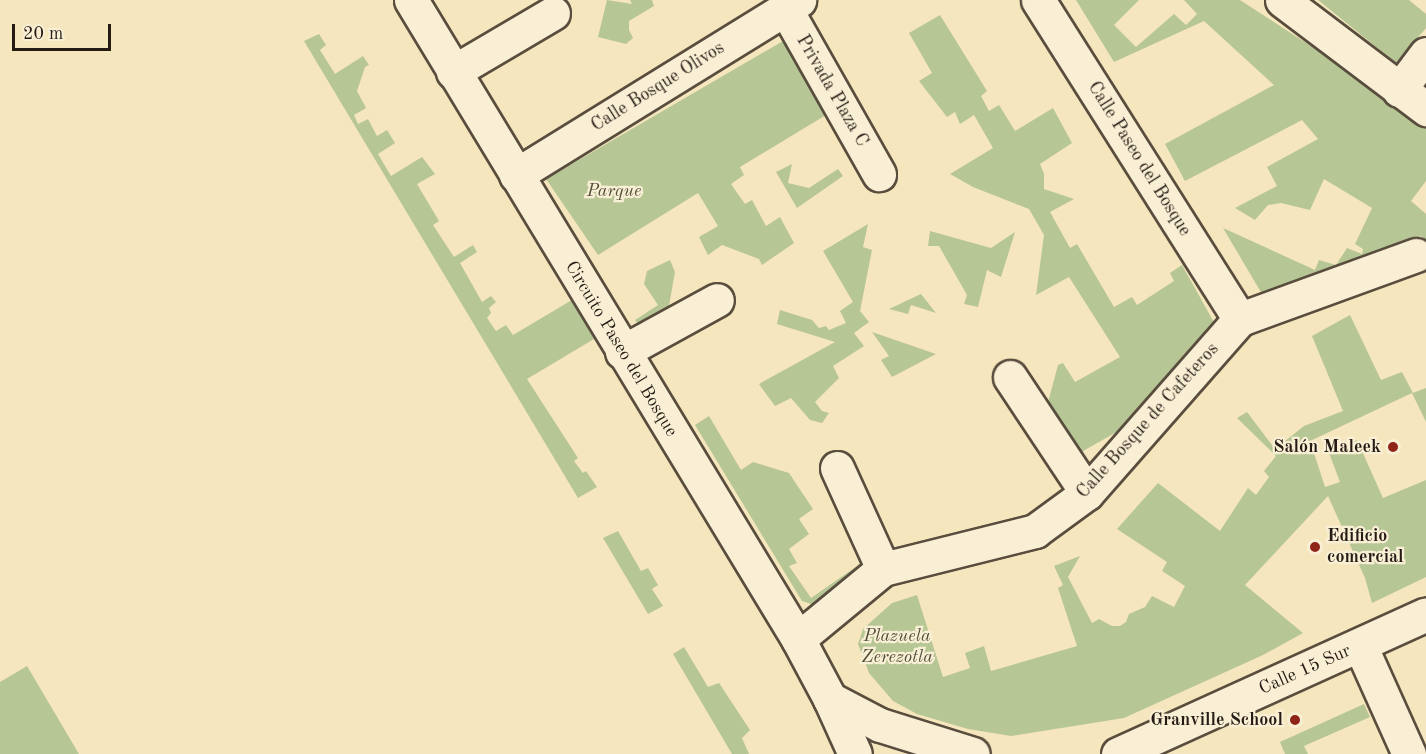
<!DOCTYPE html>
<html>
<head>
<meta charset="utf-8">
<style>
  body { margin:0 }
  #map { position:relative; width:1426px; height:754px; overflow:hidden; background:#f6e6bd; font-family:"Old Standard TT",serif }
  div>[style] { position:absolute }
  .green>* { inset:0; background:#b7c695 }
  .roads { filter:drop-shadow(2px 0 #594d3e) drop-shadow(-2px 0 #594d3e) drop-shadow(0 2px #594d3e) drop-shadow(0 -2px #594d3e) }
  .minor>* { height:33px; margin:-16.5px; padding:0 16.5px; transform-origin:16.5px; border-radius:16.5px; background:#f9efd4 }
  .dots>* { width:16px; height:16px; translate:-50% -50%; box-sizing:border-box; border:3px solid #f9efd4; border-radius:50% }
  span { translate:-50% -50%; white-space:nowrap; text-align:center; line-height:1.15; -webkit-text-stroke:4.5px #f9efd4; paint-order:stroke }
  .street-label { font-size:18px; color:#251a14 }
  .park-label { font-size:18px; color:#514e3b; font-style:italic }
  .poi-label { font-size:18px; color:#251a14; font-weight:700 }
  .right { translate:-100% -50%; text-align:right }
  .left { translate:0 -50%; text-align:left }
  .scale { position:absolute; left:12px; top:24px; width:99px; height:27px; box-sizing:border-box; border:3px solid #251a14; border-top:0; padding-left:8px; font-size:18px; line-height:21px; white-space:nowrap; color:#251a14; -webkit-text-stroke:4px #f9efd4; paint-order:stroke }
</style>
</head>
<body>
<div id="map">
  <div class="green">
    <i style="clip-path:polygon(607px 0,632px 4px,630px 0,652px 0,654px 6px,629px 21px,629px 30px,633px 38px,626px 44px,598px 37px)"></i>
    <i style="clip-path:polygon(1076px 0,1139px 0,1114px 25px,1136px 47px,1174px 14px,1186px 25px,1197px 14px,1184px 0,1240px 0,1426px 121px,1426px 181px,1411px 201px,1426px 214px,1426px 240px,1421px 236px,1265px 299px,1223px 228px,1315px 270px,1319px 260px,1336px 265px,1347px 248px,1362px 254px,1363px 249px,1355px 244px,1372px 208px,1324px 179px,1310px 210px,1281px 203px,1268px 205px,1255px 220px,1235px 208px,1277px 186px,1267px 167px,1318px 139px,1302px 120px,1185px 181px,1165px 144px,1274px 85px,1204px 21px,1114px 62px)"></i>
    <i style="clip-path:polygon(1318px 0,1409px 0,1426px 14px,1426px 28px,1396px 63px)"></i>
    <i style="clip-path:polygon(940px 15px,987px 91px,981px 96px,989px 111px,999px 105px,1015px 131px,1053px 108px,1072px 143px,1040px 164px,1044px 174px,1044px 189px,1074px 199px,1050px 212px,1070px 248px,1077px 244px,1114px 307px,1132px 297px,1137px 305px,1174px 281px,1170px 273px,1182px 265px,1220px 333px,1152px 412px,1076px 455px,1047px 406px,1058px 365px,1063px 363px,1075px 382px,1120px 357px,1069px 277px,1036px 295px,1044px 235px,1029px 209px,973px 187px,950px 174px,993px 148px,974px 115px,960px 124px,955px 112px,947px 117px,919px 81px,932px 73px,909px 33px)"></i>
    <i style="clip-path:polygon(319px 34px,326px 45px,320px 50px,335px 74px,363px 56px,369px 65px,365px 67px,357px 91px,366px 108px,354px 115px,358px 124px,368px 119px,377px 136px,387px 130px,395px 143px,378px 154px,391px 176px,422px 157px,435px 174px,417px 184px,439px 221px,433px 225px,454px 257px,473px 245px,477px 252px,460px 263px,482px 302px,491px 296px,496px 302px,489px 308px,491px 313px,487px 318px,496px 331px,506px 325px,513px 335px,572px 300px,594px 339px,527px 379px,578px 458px,574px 461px,583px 473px,586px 471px,597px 487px,578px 498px,304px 41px)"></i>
    <i style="clip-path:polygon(783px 41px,826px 115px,740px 167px,744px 175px,731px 184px,745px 204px,752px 200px,766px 226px,780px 217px,794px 243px,762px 265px,759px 259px,722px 245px,708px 255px,699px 237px,718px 226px,698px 193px,598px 255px,546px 179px)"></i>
    <i style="clip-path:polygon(792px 164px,788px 183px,809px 188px,838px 169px,843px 176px,797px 208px,776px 172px)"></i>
    <i style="clip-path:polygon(868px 224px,863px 247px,872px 250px,860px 311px,869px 322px,854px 333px,864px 346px,833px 366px,839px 378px,815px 402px,822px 411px,829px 413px,822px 423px,810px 420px,791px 398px,775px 406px,759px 384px,835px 342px,777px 324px,780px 310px,812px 320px,819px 328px,826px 326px,829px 330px,846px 323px,840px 311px,853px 302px,823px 251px)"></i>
    <i style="clip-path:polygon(930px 231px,991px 248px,1015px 232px,1001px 277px,987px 270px,978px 307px,964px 304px,967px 295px,939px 246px,928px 246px)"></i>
    <i style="clip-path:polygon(670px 260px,675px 272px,669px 306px,639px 325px,635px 320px,658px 305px,644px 284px,647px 271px)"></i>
    <i style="clip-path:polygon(921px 294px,936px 313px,911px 305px,908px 314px,889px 309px)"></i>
    <i style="clip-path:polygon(1350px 315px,1381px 380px,1402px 372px,1413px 393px,1426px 388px,1426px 422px,1412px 393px,1310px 441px,1325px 487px,1340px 482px,1329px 453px,1357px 440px,1383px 498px,1426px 480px,1426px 577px,1372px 603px,1365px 578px,1328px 496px,1245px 585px,1303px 633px,1263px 655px,1124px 718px,1011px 736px,968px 729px,917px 714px,893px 701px,869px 673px,858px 644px,863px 629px,892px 603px,917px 595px,943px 677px,970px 668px,965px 653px,984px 646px,991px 671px,1077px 646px,1058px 588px,1063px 585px,1054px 566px,1080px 556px,1068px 577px,1092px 623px,1099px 619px,1112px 626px,1120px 626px,1126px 622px,1129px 614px,1145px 607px,1152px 596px,1174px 607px,1185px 586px,1162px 571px,1167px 562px,1117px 529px,1158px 483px,1220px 531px,1248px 488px,1256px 495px,1269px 477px,1264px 471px,1276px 456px,1237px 418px,1247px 412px,1275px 449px,1304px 426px,1343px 411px,1312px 336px)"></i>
    <i style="clip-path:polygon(872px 332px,936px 354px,892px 377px,881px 360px,889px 356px)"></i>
    <i style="clip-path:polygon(709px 416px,741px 470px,753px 462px,789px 473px,813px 509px,799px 519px,809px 534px,789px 549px,797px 563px,789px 566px,811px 598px,870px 557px,867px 569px,843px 580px,823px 608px,802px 601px,695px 425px)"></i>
    <i style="clip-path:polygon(618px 531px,641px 571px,648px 568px,658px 585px,652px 589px,663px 606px,648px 614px,603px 538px)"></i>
    <i style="clip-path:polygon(684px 647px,708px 687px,719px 683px,750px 730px,742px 738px,749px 754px,732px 754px,673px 654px)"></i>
    <i style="clip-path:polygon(27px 666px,79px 754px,0 754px,0 682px)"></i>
    <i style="clip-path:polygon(1364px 704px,1370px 717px,1304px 746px,1308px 754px,1285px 754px,1280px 742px)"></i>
  </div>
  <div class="roads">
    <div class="minor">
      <i style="left:411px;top:0;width:747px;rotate:58.8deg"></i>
      <i style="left:798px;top:639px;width:68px;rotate:61.9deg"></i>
      <i style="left:830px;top:699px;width:60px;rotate:65.6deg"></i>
      <i style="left:1038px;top:0;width:378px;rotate:57.7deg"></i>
      <i style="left:1282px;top:0;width:181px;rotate:37.1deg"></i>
      <i style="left:785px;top:8px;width:191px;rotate:60.5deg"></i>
      <i style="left:453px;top:72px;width:116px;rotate:-30.5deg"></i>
      <i style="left:1399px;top:90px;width:45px;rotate:-53.1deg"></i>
      <i style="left:516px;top:175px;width:333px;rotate:-31.7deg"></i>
      <i style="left:622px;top:352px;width:108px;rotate:-28.7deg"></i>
      <i style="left:1010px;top:377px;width:139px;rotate:56.4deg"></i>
      <i style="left:837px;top:468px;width:111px;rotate:65.5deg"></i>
      <i style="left:798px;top:639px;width:110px;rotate:-39.5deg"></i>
      <i style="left:883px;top:569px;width:157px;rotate:-14deg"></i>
      <i style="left:1035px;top:531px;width:64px;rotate:-36.2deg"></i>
      <i style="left:1087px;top:493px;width:232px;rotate:-48.7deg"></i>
      <i style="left:1240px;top:319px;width:187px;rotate:-20deg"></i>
      <i style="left:1360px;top:645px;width:120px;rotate:65.8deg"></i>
      <i style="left:830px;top:699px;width:56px;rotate:27.5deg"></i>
      <i style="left:880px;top:725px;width:97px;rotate:17.3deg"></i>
      <i style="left:1118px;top:754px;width:338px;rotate:-24.4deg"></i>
    </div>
  </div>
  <div class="dots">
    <i style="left:1393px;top:447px;background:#8f2418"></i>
    <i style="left:1315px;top:547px;background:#8f2418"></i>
    <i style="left:1295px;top:720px;background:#8f2418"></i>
  </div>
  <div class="street-label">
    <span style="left:658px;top:87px;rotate:-32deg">Calle Bosque Olivos</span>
    <span style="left:832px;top:91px;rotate:60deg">Privada Plaza C</span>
    <span style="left:1139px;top:159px;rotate:58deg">Calle Paseo del Bosque</span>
    <span style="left:621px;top:349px;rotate:59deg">Circuito Paseo del Bosque</span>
    <span style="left:1148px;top:421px;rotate:-48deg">Calle Bosque de Cafeteros</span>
    <span style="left:1305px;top:670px;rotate:-24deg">Calle 15 Sur</span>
  </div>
  <div class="park-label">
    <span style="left:614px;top:191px">Parque</span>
    <span style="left:897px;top:647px">Plazuela<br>Zerezotla</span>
  </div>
  <div class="poi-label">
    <span class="right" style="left:1381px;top:447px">Salón Maleek</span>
    <span class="left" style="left:1327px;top:547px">Edificio<br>comercial</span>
    <span class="right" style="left:1283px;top:720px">Granville School</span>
  </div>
  <div class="scale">20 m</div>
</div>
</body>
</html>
